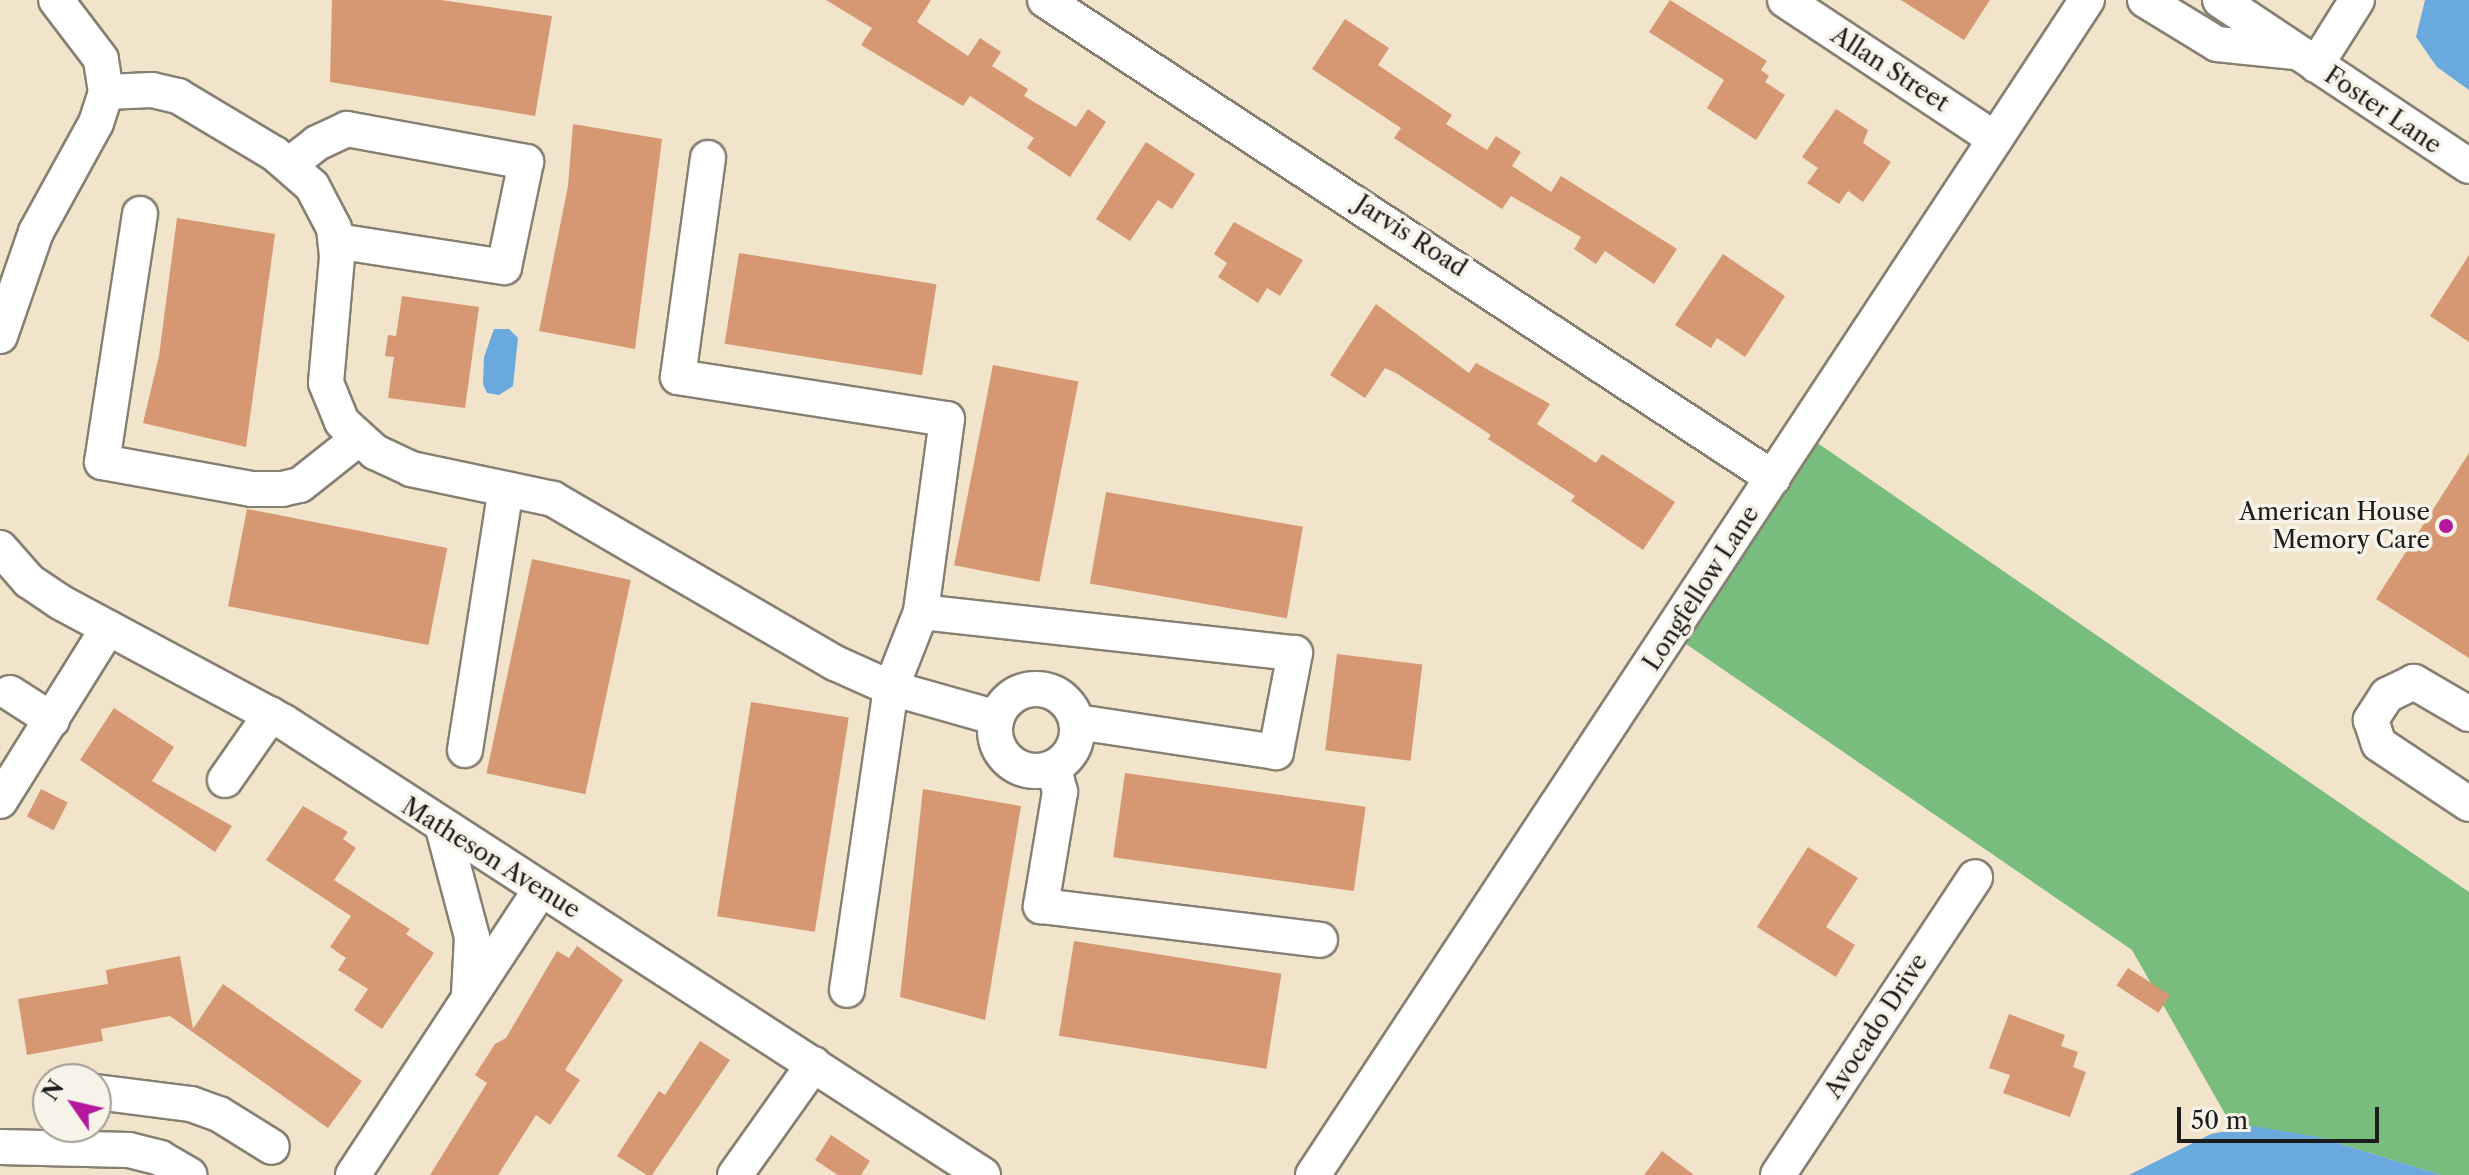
<!DOCTYPE html>
<html>
<head>
<meta charset="utf-8">
<style>
  body { margin:0 }
  #map { position:relative; width:2469px; height:1175px; overflow:hidden; background:#f1e4ca; font-family:"Libre Caslon Text",serif }
  div>[style] { position:absolute }
  .forest>* { inset:0; background:#78bc7e }
  .water>* { inset:0; background:#69a9dd }
  .building>* { inset:0; background:#d69873; transform-origin:0 0 }
  .roads { filter:drop-shadow(2px 0 #868073) drop-shadow(-2px 0 #868073) drop-shadow(0 2px #868073) drop-shadow(0 -2px #868073) }
  .minor>* { height:34px; margin:-17px; padding:0 17px; transform-origin:17px; border-radius:17px; background:#fff }
  .minor>.ring { margin:-17px; padding:0; box-sizing:content-box; background:none; border:34px solid #fff; border-radius:50% }
  .dots>* { width:22px; height:22px; translate:-50% -50%; box-sizing:border-box; border:4px solid #f7f3e8; border-radius:50% }
  span { translate:-50% -50%; white-space:nowrap; text-align:center; line-height:1.15; -webkit-text-stroke:7px #f7f3e8; paint-order:stroke }
  .street-label { font-size:24px; color:#1c1c1c }
  .poi-label { font-size:24px; color:#1c1c1c }
  .right { translate:-100% -50%; text-align:right }
  .north { position:absolute; left:32px; top:1063px; width:80px; height:80px; box-sizing:border-box; background:#f7f3e8; border:2px solid #9f9d96; border-radius:50%; rotate:304deg; font-size:22px; font-weight:700; line-height:32px; text-align:center; color:#1c1c1c }
  .north::after { content:''; display:block; margin:auto; width:28px; height:36px; background:#b5179e; clip-path:polygon(50% 0,100% 100%,50% 72%,0 100%) }
  .scale { position:absolute; left:2177px; top:1107px; width:202px; height:36px; box-sizing:border-box; border:4px solid #1c1c1c; border-top:0; padding-left:10px; font-size:24px; line-height:28px; white-space:nowrap; color:#1c1c1c; -webkit-text-stroke:6px #f7f3e8; paint-order:stroke }
</style>
</head>
<body>
<div id="map">
  <div class="forest">
    <i style="clip-path:polygon(1816px 442px,2469px 892px,2469px 1175px,2441px 1175px,2318px 1137px,2233px 1128px,2132px 950px,1686px 644px)"></i>
  </div>
  <div class="water">
    <i style="clip-path:polygon(2425px 0,2469px 0,2469px 90px,2437px 67px,2416px 37px)"></i>
    <i style="clip-path:polygon(494px 329px,509px 329px,518px 338px,513px 386px,499px 395px,487px 393px,483px 384px,484px 357px)"></i>
    <i style="clip-path:polygon(2253px 1126px,2318px 1137px,2441px 1175px,2129px 1175px,2211px 1134px)"></i>
  </div>
  <div class="building">
    <i style="clip-path:polygon(332px 0,441px 0,552px 16px,535px 116px,330px 82px)"></i>
    <i style="clip-path:polygon(826px 0,931px 0,917px 22px,968px 56px,980px 38px,1001px 52px,992px 66px,1028px 89px,1024px 96px,1076px 127px,1088px 109px,1106px 122px,1070px 177px,1027px 148px,1034px 138px,970px 96px,963px 106px,861px 45px,872px 28px)"></i>
    <i style="clip-path:polygon(1670px 0,1767px 61px,1761px 70px,1769px 76px,1765px 82px,1785px 95px,1756px 140px,1707px 108px,1724px 80px,1649px 32px)"></i>
    <i style="clip-path:polygon(1901px 0,1990px 0,1964px 40px)"></i>
    <i style="clip-path:polygon(1345px 19px,1389px 48px,1378px 65px,1452px 115px,1446px 124px,1487px 150px,1496px 136px,1521px 152px,1512px 166px,1551px 192px,1561px 176px,1677px 249px,1654px 284px,1605px 251px,1596px 264px,1574px 249px,1581px 237px,1511px 196px,1502px 209px,1394px 138px,1401px 128px,1312px 69px)"></i>
    <i style="clip-path:polygon(1836px 109px,1868px 130px,1863px 143px,1891px 162px,1863px 202px,1848px 191px,1839px 204px,1807px 183px,1818px 168px,1802px 157px)"></i>
    <i style="clip-path:polygon(573px 124px,662px 139px,635px 349px,539px 331px,568px 186px)"></i>
    <i style="clip-path:polygon(1146px 142px,1195px 174px,1172px 209px,1158px 200px,1130px 241px,1096px 219px)"></i>
    <i style="clip-path:polygon(177px 218px,275px 234px,246px 447px,143px 423px,159px 356px)"></i>
    <i style="clip-path:polygon(1234px 222px,1303px 260px,1280px 296px,1267px 288px,1258px 303px,1218px 277px,1227px 263px,1214px 254px)"></i>
    <i style="left:739px;top:253px;width:200px;height:92px;rotate:9deg"></i>
    <i style="clip-path:polygon(1723px 254px,1785px 296px,1745px 357px,1717px 338px,1711px 348px,1675px 325px)"></i>
    <i style="clip-path:polygon(2469px 255px,2469px 342px,2430px 316px)"></i>
    <i style="clip-path:polygon(402px 296px,479px 307px,465px 408px,388px 398px,394px 357px,385px 356px,388px 335px,396px 336px)"></i>
    <i style="clip-path:polygon(1376px 304px,1469px 373px,1476px 363px,1550px 404px,1537px 424px,1596px 463px,1602px 454px,1675px 502px,1643px 550px,1571px 501px,1575px 496px,1488px 439px,1491px 435px,1396px 373px,1385px 368px,1365px 398px,1330px 375px)"></i>
    <i style="left:993px;top:365px;width:87px;height:204px;rotate:11deg"></i>
    <i style="clip-path:polygon(2469px 453px,2469px 658px,2376px 599px)"></i>
    <i style="left:1106px;top:492px;width:200px;height:93px;rotate:10deg"></i>
    <i style="left:247px;top:509px;width:204px;height:99px;rotate:11deg"></i>
    <i style="left:532px;top:559px;width:101px;height:219px;rotate:12deg"></i>
    <i style="left:1337px;top:654px;width:86px;height:97px;rotate:7deg"></i>
    <i style="left:751px;top:702px;width:99px;height:217px;rotate:9deg"></i>
    <i style="clip-path:polygon(114px 708px,174px 747px,152px 781px,232px 826px,215px 852px,80px 760px)"></i>
    <i style="left:1125px;top:773px;width:243px;height:85px;rotate:8deg"></i>
    <i style="left:41px;top:789px;width:30px;height:31px;rotate:27deg"></i>
    <i style="clip-path:polygon(923px 789px,1021px 806px,985px 1020px,900px 997px)"></i>
    <i style="clip-path:polygon(303px 806px,348px 832px,343px 839px,356px 848px,334px 880px,410px 929px,406px 934px,434px 953px,382px 1029px,354px 1010px,368px 989px,338px 970px,346px 958px,330px 947px,351px 916px,266px 860px)"></i>
    <i style="clip-path:polygon(1808px 847px,1858px 878px,1826px 927px,1855px 945px,1836px 977px,1757px 927px)"></i>
    <i style="left:1074px;top:941px;width:210px;height:96px;rotate:9deg"></i>
    <i style="clip-path:polygon(577px 946px,623px 980px,565px 1070px,580px 1080px,550px 1125px,536px 1115px,498px 1175px,430px 1175px,487px 1083px,475px 1075px,495px 1044px,506px 1038px,557px 951px,569px 958px)"></i>
    <i style="clip-path:polygon(180px 956px,193px 1029px,223px 984px,362px 1081px,328px 1128px,170px 1016px,101px 1029px,103px 1041px,27px 1055px,18px 999px,108px 984px,106px 970px)"></i>
    <i style="left:2128px;top:968px;width:50px;height:21px;rotate:33deg"></i>
    <i style="clip-path:polygon(2009px 1014px,2065px 1035px,2061px 1046px,2078px 1052px,2073px 1067px,2086px 1072px,2070px 1117px,2003px 1093px,2010px 1075px,1989px 1068px)"></i>
    <i style="clip-path:polygon(700px 1041px,730px 1060px,652px 1175px,647px 1175px,617px 1156px,659px 1091px,665px 1095px)"></i>
    <i style="clip-path:polygon(831px 1135px,870px 1161px,861px 1175px,838px 1175px,815px 1160px)"></i>
    <i style="clip-path:polygon(1662px 1151px,1694px 1175px,1644px 1175px)"></i>
  </div>
  <div class="roads">
    <div class="minor">
      <i style="left:1045px;top:0;width:871px;rotate:33.29deg"></i>
      <i style="left:1785px;top:0;width:252px;rotate:33.5deg"></i>
      <i style="left:2145px;top:0;width:84px;rotate:31.4deg"></i>
      <i style="left:2217px;top:44px;width:76px;rotate:6deg"></i>
      <i style="left:2220px;top:0;width:299px;rotate:33.7deg"></i>
      <i style="left:2316px;top:65px;width:77px;rotate:-57.8deg"></i>
      <i style="left:106px;top:92px;width:46px;rotate:-2.5deg"></i>
      <i style="left:152px;top:90px;width:27px;rotate:13deg"></i>
      <i style="left:178px;top:96px;width:113px;rotate:30.9deg"></i>
      <i style="left:275px;top:154px;width:49px;rotate:40.9deg"></i>
      <i style="left:312px;top:186px;width:47px;rotate:62.4deg"></i>
      <i style="left:334px;top:228px;width:29px;rotate:84deg"></i>
      <i style="left:337px;top:257px;width:126px;rotate:95deg"></i>
      <i style="left:326px;top:383px;width:42px;rotate:67.7deg"></i>
      <i style="left:342px;top:422px;width:45px;rotate:42.3deg"></i>
      <i style="left:375px;top:452px;width:40px;rotate:25deg"></i>
      <i style="left:411px;top:469px;width:145px;rotate:11.9deg"></i>
      <i style="left:553px;top:499px;width:326px;rotate:30.2deg"></i>
      <i style="left:835px;top:663px;width:61px;rotate:24.1deg"></i>
      <i style="left:891px;top:688px;width:110px;rotate:15.8deg"></i>
      <i style="left:708px;top:158px;width:221px;rotate:97.8deg"></i>
      <i style="left:678px;top:377px;width:272px;rotate:8.9deg"></i>
      <i style="left:947px;top:419px;width:195px;rotate:97.7deg"></i>
      <i style="left:921px;top:612px;width:82px;rotate:111.5deg"></i>
      <i style="left:891px;top:688px;width:305px;rotate:98.3deg"></i>
      <i style="left:289px;top:165px;width:36px;rotate:-38deg"></i>
      <i style="left:317px;top:143px;width:33px;rotate:-25deg"></i>
      <i style="left:347px;top:129px;width:182px;rotate:10.4deg"></i>
      <i style="left:526px;top:162px;width:107px;rotate:101.8deg"></i>
      <i style="left:504px;top:267px;width:170px;rotate:-171.2deg"></i>
      <i style="left:140px;top:214px;width:251px;rotate:98.7deg"></i>
      <i style="left:102px;top:462px;width:152px;rotate:10.2deg"></i>
      <i style="left:252px;top:489px;width:30px"></i>
      <i style="left:282px;top:489px;width:18px;rotate:-13deg"></i>
      <i style="left:300px;top:485px;width:74px;rotate:-38.4deg"></i>
      <i style="left:0;top:336px;width:110px;rotate:-70.9deg"></i>
      <i style="left:36px;top:232px;width:124px;rotate:-61.2deg"></i>
      <i style="left:96px;top:123px;width:33px;rotate:-72deg"></i>
      <i style="left:106px;top:92px;width:33px;rotate:-99deg"></i>
      <i style="left:101px;top:59px;width:74px;rotate:-127.3deg"></i>
      <i style="left:0;top:548px;width:44px;rotate:48.7deg"></i>
      <i style="left:29px;top:581px;width:37px;rotate:34deg"></i>
      <i style="left:60px;top:602px;width:254px;rotate:28.2deg"></i>
      <i style="left:284px;top:722px;width:833px;rotate:32.95deg"></i>
      <i style="left:921px;top:612px;width:376px;rotate:6.3deg"></i>
      <i style="left:1295px;top:653px;width:101px;rotate:100.9deg"></i>
      <i style="left:1276px;top:752px;width:201px;rotate:-171.4deg"></i>
      <i class="ring" style="left:995px;top:689px;width:48px;height:48px"></i>
      <i style="left:10px;top:693px;width:50px;rotate:32.7deg"></i>
      <i style="left:2469px;top:714px;width:64px;rotate:-149.8deg"></i>
      <i style="left:2414px;top:682px;width:30px;rotate:154deg"></i>
      <i style="left:2387px;top:695px;width:30px;rotate:123deg"></i>
      <i style="left:2371px;top:720px;width:25px;rotate:72deg"></i>
      <i style="left:2379px;top:744px;width:108px;rotate:33.7deg"></i>
      <i style="left:465px;top:750px;width:264px;rotate:-81.1deg"></i>
      <i style="left:1054px;top:768px;width:25px;rotate:76deg"></i>
      <i style="left:1060px;top:792px;width:116px;rotate:99.5deg"></i>
      <i style="left:1041px;top:906px;width:281px;rotate:6.9deg"></i>
      <i style="left:225px;top:780px;width:80px;rotate:-55.1deg"></i>
      <i style="left:0;top:801px;width:204px;rotate:-58deg"></i>
      <i style="left:443px;top:828px;width:113px;rotate:75.1deg"></i>
      <i style="left:472px;top:937px;width:58px;rotate:93deg"></i>
      <i style="left:96px;top:1092px;width:96px;rotate:7.2deg"></i>
      <i style="left:191px;top:1104px;width:30px;rotate:20deg"></i>
      <i style="left:219px;top:1114px;width:62px;rotate:31.9deg"></i>
      <i style="left:0;top:1147px;width:129px;rotate:1.3deg"></i>
      <i style="left:129px;top:1150px;width:32px;rotate:14deg"></i>
      <i style="left:160px;top:1158px;width:34px;rotate:30deg"></i>
      <i style="left:353px;top:1175px;width:341px;rotate:-56.7deg"></i>
      <i style="left:735px;top:1175px;width:136px;rotate:-54.6deg"></i>
      <i style="left:1313px;top:1175px;width:1407px;rotate:-56.63deg"></i>
      <i style="left:1778px;top:1175px;width:357px;rotate:-56.5deg"></i>
    </div>
  </div>
  <div class="dots">
    <i style="left:2446px;top:526px;background:#b5179e"></i>
  </div>
  <div class="street-label">
    <span style="left:1890px;top:69px;rotate:33deg">Allan Street</span>
    <span style="left:2383px;top:110px;rotate:34deg">Foster Lane</span>
    <span style="left:1411px;top:236px;rotate:33deg">Jarvis Road</span>
    <span style="left:1701px;top:588px;rotate:-57deg">Longfellow Lane</span>
    <span style="left:491px;top:858px;rotate:32deg">Matheson Avenue</span>
    <span style="left:1876px;top:1026px;rotate:-57deg">Avocado Drive</span>
  </div>
  <div class="poi-label">
    <span class="right" style="left:2430px;top:526px">American House<br>Memory Care</span>
  </div>
  <div class="north">N</div>
  <div class="scale">50 m</div>
</div>
</body>
</html>
